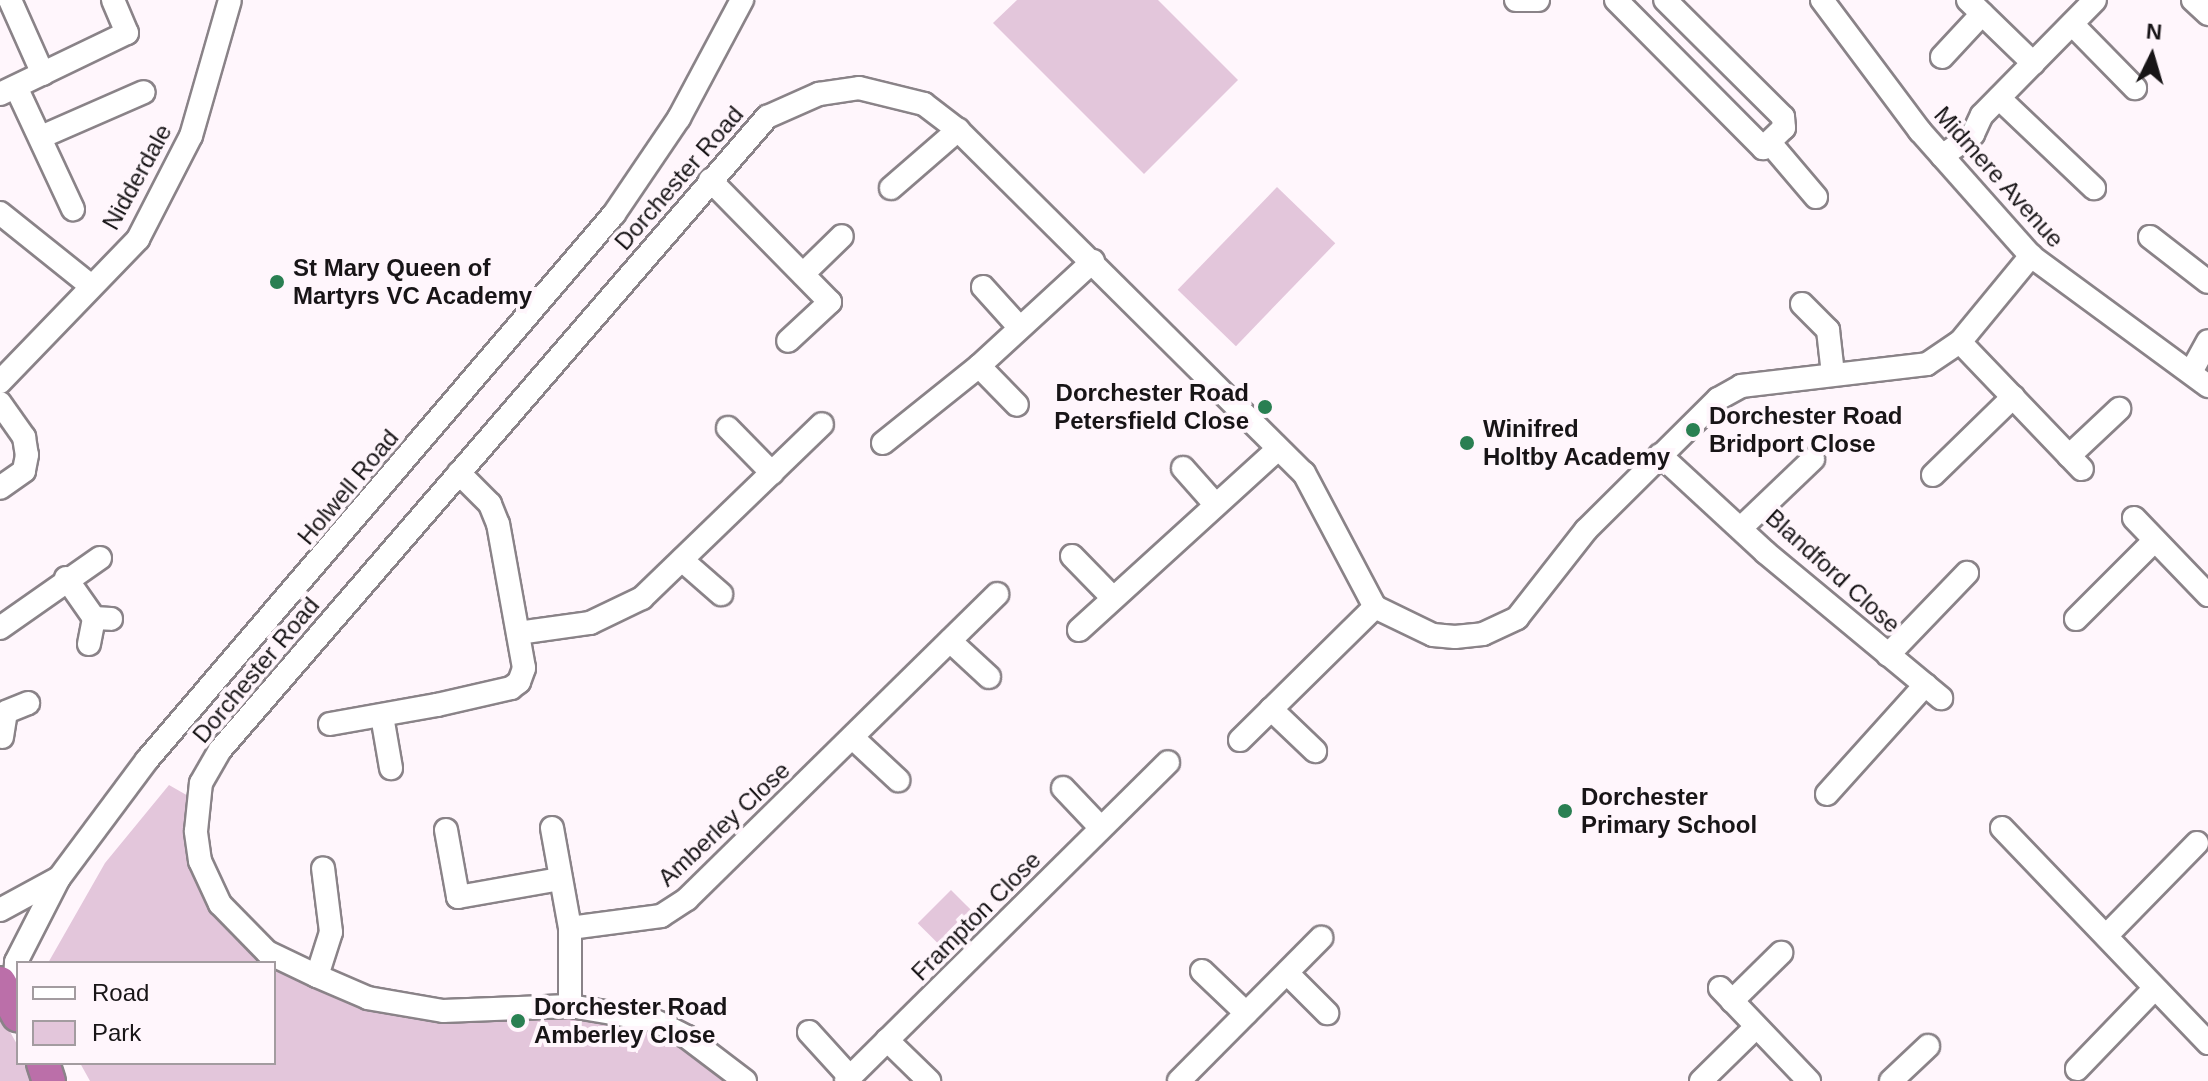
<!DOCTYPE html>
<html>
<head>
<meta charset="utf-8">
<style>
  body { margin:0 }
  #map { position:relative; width:2208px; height:1081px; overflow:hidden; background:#fff6fc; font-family:Arial,sans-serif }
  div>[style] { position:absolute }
  .green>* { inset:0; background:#e3c6db; transform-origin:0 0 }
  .roads { filter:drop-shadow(2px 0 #8a8388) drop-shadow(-2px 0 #8a8388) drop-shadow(0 2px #8a8388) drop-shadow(0 -2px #8a8388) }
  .minor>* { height:22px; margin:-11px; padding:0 11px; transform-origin:11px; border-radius:11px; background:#fff }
  .highway>* { height:32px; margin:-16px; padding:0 16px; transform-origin:16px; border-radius:16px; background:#bb6fa9 }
  .dots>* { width:22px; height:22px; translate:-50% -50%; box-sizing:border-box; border:4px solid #fff6fc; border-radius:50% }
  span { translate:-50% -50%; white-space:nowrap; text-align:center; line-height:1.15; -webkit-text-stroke:8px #fff6fc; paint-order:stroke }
  .street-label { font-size:24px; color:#181517 }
  .poi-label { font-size:24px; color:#181517; font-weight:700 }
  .left { translate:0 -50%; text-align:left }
  .right { translate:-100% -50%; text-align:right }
  .legend { position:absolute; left:16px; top:961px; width:260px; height:104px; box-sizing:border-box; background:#fff6fc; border:2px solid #a39ca0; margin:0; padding:10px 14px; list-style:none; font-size:24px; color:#181517 }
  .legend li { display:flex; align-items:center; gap:16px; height:40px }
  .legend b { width:40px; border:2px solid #a39ca0 }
  .north { position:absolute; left:2112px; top:16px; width:80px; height:80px; -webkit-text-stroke:6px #fff6fc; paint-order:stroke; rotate:5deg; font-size:22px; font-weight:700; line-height:32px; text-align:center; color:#181517 }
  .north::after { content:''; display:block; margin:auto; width:28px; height:36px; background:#181517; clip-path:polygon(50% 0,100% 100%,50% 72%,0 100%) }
</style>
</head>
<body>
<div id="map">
  <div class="green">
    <i style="clip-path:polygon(1017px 0,1158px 0,1238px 80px,1144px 174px,993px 23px)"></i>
    <i style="left:1277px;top:187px;width:81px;height:143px;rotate:44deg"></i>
    <i style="clip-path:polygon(169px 785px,190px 797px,216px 913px,232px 936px,269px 963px,48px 963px,105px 863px)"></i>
    <i style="left:951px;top:890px;width:45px;height:47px;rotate:45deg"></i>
    <i style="clip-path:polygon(274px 967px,435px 1017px,592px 1017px,664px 1032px,735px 1081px,90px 1081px,80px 1063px,274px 1063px)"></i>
    <i style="clip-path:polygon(0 1014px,18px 1046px,18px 1063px,28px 1063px,34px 1081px,0 1081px)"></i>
  </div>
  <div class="roads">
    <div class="minor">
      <i style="left:10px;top:0;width:81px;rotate:66deg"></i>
      <i style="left:1516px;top:0;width:22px"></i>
      <i style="left:1616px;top:0;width:209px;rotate:45.2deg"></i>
      <i style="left:1763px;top:148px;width:29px;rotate:-44deg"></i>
      <i style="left:1784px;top:128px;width:11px;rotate:-95deg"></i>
      <i style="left:1783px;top:117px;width:166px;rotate:-135.2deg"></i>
      <i style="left:1822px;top:0;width:164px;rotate:53.2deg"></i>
      <i style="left:1920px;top:131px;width:167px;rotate:48.4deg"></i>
      <i style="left:2031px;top:256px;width:220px;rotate:36.3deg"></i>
      <i style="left:1968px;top:0;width:91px;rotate:44.1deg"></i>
      <i style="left:2193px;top:0;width:21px;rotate:43deg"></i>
      <i style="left:2072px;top:24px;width:90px;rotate:45.5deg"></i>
      <i style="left:1942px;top:57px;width:59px;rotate:-47.1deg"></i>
      <i style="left:16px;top:87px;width:135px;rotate:65deg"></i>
      <i style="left:0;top:94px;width:141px;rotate:-25.7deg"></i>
      <i style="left:127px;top:33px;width:36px;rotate:-113deg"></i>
      <i style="left:1999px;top:98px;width:131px;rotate:43.5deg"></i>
      <i style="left:41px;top:137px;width:112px;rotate:-23.6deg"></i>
      <i style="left:1770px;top:143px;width:71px;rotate:49.6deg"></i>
      <i style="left:1942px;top:156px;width:38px;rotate:-35deg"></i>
      <i style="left:1973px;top:134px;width:21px;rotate:-65deg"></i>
      <i style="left:1982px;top:115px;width:161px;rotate:-45.5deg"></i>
      <i style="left:710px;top:180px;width:171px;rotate:45.5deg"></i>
      <i style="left:830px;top:302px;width:57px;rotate:137.1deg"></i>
      <i style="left:891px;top:188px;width:89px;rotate:-40.9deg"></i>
      <i style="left:0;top:213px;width:117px;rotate:38.7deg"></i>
      <i style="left:2150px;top:237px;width:73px;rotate:37.8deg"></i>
      <i style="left:803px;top:274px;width:54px;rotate:-44.3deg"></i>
      <i style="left:983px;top:287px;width:55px;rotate:47.9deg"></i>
      <i style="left:1802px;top:304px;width:37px;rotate:45deg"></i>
      <i style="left:1828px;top:330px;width:44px;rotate:83.5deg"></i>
      <i style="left:1960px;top:342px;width:176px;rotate:46.2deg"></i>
      <i style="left:979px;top:366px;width:54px;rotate:45.7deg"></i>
      <i style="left:2191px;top:372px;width:35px;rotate:-61deg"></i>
      <i style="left:0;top:382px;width:199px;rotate:-46deg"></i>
      <i style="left:138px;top:239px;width:116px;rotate:-62.8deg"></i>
      <i style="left:191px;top:136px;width:141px;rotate:-74deg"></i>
      <i style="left:0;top:403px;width:42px;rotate:54.8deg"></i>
      <i style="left:24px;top:437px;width:18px;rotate:81deg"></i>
      <i style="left:27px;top:455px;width:16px;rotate:101deg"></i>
      <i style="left:24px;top:471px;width:29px;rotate:145deg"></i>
      <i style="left:728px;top:428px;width:63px;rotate:45.6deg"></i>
      <i style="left:883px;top:443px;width:123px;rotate:-38.7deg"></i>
      <i style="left:979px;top:366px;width:155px;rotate:-42.6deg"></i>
      <i style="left:1660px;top:455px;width:143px;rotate:42.7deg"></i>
      <i style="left:1765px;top:552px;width:229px;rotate:39.7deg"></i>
      <i style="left:2069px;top:456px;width:69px;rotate:-43.2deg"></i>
      <i style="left:1183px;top:468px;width:48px;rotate:48.4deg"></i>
      <i style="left:1933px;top:475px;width:112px;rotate:-44.3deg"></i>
      <i style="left:2134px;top:518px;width:107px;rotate:46.1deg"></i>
      <i style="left:1743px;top:526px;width:97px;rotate:-43.7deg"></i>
      <i style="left:1072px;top:556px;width:59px;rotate:45.7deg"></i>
      <i style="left:682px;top:560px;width:52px;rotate:41.1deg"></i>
      <i style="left:66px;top:578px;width:49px;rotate:55deg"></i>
      <i style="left:2076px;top:619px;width:110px;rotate:-45deg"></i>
      <i style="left:0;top:628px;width:122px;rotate:-35deg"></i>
      <i style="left:1079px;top:630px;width:268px;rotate:-42.3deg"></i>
      <i style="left:518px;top:633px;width:73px;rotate:-7.9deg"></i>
      <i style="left:590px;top:623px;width:58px;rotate:-25.7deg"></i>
      <i style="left:642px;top:598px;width:250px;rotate:-44deg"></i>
      <i style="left:950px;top:641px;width:53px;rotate:42.7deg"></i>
      <i style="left:89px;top:644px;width:26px;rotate:-79deg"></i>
      <i style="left:94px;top:618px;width:17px;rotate:3deg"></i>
      <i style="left:1888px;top:655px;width:114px;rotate:-46.1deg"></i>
      <i style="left:1271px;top:709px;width:61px;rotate:43.7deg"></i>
      <i style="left:382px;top:716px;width:53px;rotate:80.2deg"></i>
      <i style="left:330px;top:724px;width:109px;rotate:-10.1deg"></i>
      <i style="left:437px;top:705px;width:76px;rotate:-12.9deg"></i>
      <i style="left:511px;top:688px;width:10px;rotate:-37deg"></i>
      <i style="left:519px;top:682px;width:15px;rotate:-70deg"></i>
      <i style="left:524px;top:668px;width:146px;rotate:-100.2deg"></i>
      <i style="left:498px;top:524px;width:22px;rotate:-112deg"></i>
      <i style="left:490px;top:504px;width:44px;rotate:-135deg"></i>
      <i style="left:2px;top:737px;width:25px;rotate:-81deg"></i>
      <i style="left:6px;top:712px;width:24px;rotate:-22deg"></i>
      <i style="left:853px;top:738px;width:62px;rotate:43deg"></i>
      <i style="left:1240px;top:740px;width:190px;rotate:-44.6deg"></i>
      <i style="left:1063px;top:788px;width:55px;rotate:46.5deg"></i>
      <i style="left:1827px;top:794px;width:147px;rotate:-48deg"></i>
      <i style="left:552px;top:828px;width:102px;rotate:79.8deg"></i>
      <i style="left:570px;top:928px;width:78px;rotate:90deg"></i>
      <i style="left:2002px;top:828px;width:298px;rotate:46.2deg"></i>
      <i style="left:446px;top:830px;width:68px;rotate:79.8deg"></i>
      <i style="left:458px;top:897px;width:104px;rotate:-10deg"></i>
      <i style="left:0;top:910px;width:67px;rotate:-28.5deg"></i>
      <i style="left:570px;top:928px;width:92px;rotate:-7.5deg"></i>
      <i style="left:661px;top:916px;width:31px;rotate:-33deg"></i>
      <i style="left:687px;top:899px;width:435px;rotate:-44.5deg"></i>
      <i style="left:2106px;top:936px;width:130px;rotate:-45.6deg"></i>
      <i style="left:1202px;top:971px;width:61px;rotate:43.7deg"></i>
      <i style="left:1287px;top:973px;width:57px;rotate:45deg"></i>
      <i style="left:317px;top:976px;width:46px;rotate:-72.3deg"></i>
      <i style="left:331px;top:932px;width:64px;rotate:-97.1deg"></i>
      <i style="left:1720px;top:988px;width:129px;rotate:46.3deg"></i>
      <i style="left:1732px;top:1001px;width:69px;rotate:-44.4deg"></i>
      <i style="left:14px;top:1002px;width:40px;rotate:-87.1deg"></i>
      <i style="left:16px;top:962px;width:94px;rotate:-62.9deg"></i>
      <i style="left:59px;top:878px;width:147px;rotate:-53.3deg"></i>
      <i style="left:147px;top:760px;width:718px;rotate:-49.46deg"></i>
      <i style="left:614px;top:214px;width:116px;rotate:-55.9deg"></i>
      <i style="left:679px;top:118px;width:134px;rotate:-61.9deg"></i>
      <i style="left:809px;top:1032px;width:61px;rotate:47.7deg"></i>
      <i style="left:887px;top:1040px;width:59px;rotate:44.3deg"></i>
      <i style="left:2077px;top:1069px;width:112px;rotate:-46.1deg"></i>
      <i style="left:745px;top:1081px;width:73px;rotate:-142.8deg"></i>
      <i style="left:687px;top:1037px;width:38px;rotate:-153deg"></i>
      <i style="left:653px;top:1020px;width:84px;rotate:-170.4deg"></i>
      <i style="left:570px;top:1006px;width:127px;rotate:177.7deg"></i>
      <i style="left:443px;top:1011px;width:76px;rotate:-170.2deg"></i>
      <i style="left:368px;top:998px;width:56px;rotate:-156.7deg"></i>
      <i style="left:317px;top:976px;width:55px;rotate:-154.4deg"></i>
      <i style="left:267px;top:952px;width:67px;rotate:-134.4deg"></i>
      <i style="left:220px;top:904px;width:47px;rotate:-114.9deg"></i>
      <i style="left:200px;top:861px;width:30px;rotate:-98deg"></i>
      <i style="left:196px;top:831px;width:48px;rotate:-84.1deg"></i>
      <i style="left:201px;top:783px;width:38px;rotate:-60deg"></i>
      <i style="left:220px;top:750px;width:837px;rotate:-49.17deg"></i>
      <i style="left:767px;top:117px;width:57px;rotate:-23.9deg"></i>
      <i style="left:819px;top:94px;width:40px;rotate:-8.5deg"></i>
      <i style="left:859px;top:88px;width:67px;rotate:13.8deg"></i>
      <i style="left:924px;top:104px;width:43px;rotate:37.4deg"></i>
      <i style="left:958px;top:130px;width:487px;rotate:44.8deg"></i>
      <i style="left:1304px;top:473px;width:152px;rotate:62.1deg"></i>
      <i style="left:1375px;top:607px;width:64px;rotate:25.8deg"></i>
      <i style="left:1433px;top:635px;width:22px;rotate:5deg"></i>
      <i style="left:1455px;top:637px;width:28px;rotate:-6deg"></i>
      <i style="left:1483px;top:634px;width:38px;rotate:-25deg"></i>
      <i style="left:1517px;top:618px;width:112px;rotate:-51.9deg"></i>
      <i style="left:1586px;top:530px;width:186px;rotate:-44.8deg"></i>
      <i style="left:1718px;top:399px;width:26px;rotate:-29deg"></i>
      <i style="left:1741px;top:386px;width:187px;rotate:-6.7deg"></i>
      <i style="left:1927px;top:364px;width:40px;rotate:-34deg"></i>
      <i style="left:1960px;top:342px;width:112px;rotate:-50.5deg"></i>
      <i style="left:846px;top:1081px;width:453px;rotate:-44.7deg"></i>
      <i style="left:1179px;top:1081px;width:202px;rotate:-45.2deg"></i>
      <i style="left:1701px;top:1081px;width:77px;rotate:-44.5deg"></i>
      <i style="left:1891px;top:1081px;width:51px;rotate:-43.4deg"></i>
    </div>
    <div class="highway">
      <i style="left:0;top:983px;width:37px;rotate:61deg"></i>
      <i style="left:43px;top:1063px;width:19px;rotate:72deg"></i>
    </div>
  </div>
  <div class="dots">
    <i style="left:277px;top:282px;background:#2a7f52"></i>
    <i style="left:1265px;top:407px;background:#2a7f52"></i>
    <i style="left:1693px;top:430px;background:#2a7f52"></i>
    <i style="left:1467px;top:443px;background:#2a7f52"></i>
    <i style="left:1565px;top:811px;background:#2a7f52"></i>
    <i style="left:518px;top:1021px;background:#2a7f52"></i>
  </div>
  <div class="street-label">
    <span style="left:137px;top:177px;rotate:-61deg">Nidderdale</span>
    <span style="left:1999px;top:177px;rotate:48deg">Midmere Avenue</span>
    <span style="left:679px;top:178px;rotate:-49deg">Dorchester Road</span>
    <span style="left:348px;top:487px;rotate:-50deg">Holwell Road</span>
    <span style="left:1833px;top:571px;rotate:42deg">Blandford Close</span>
    <span style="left:256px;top:670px;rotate:-50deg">Dorchester Road</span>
    <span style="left:724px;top:824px;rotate:-43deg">Amberley Close</span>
    <span style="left:976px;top:916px;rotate:-45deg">Frampton Close</span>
  </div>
  <div class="poi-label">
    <span class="left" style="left:293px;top:282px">St Mary Queen of<br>Martyrs VC Academy</span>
    <span class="right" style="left:1249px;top:407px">Dorchester Road<br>Petersfield Close</span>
    <span class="left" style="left:1709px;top:430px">Dorchester Road<br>Bridport Close</span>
    <span class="left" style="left:1483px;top:443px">Winifred<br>Holtby Academy</span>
    <span class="left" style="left:1581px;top:811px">Dorchester<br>Primary School</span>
    <span class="left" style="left:534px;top:1021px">Dorchester Road<br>Amberley Close</span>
  </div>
  <ul class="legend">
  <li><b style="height:10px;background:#fff"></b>Road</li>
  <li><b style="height:22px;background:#e3c6db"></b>Park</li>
  </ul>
  <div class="north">N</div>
</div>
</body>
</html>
